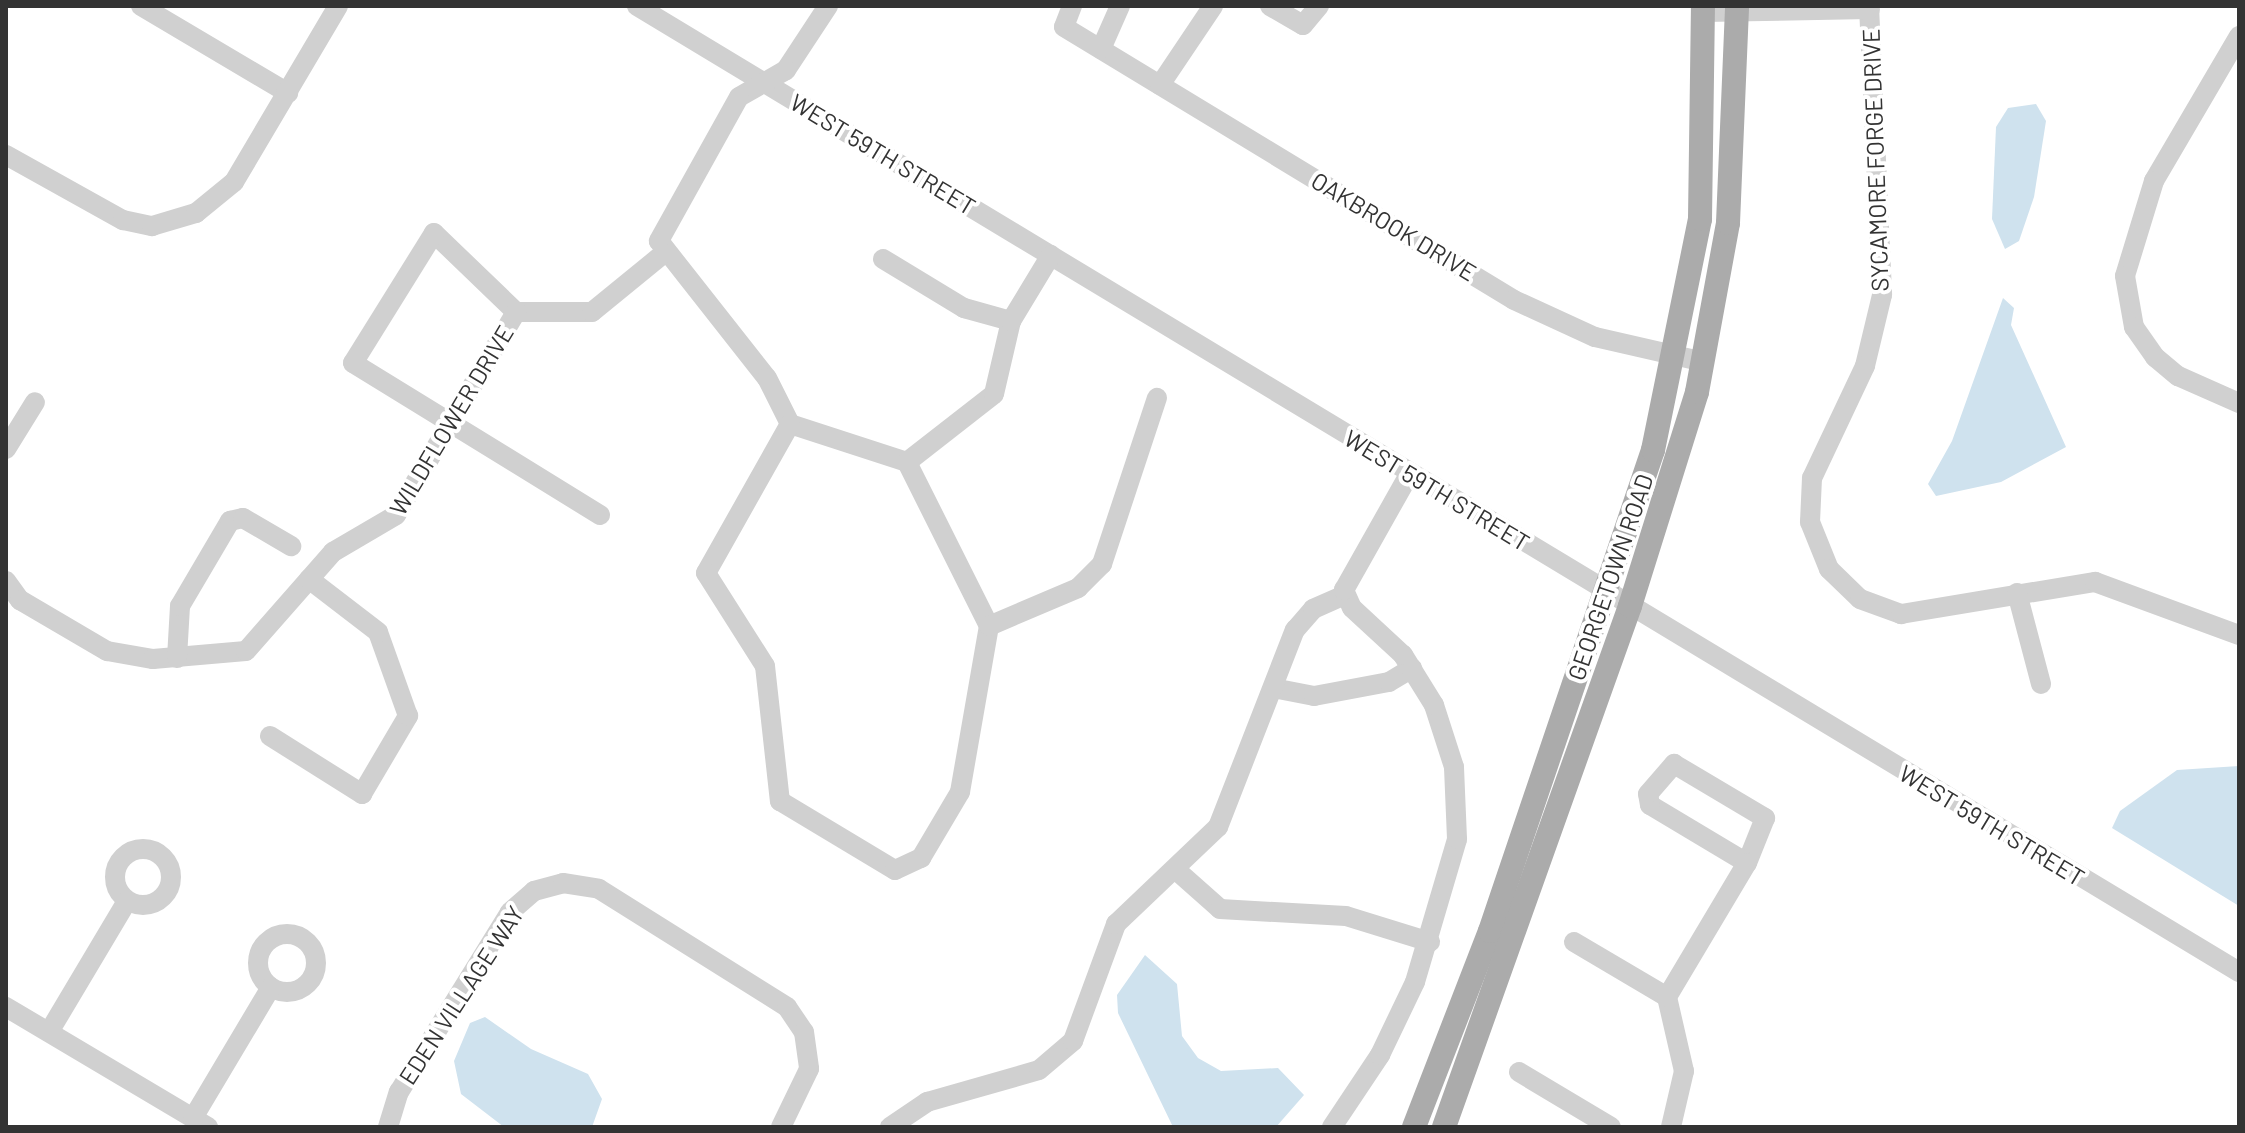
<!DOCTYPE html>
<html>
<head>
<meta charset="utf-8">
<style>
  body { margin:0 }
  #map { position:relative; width:2245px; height:1133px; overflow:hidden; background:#fff; font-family:Barlow,sans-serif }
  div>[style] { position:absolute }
  .water>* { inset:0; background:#cfe2ee }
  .minor>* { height:20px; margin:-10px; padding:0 10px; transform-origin:10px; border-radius:10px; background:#d0d0d0 }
  .minor>.ring { margin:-10px; padding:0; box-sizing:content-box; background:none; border:20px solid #d0d0d0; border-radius:50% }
  .major>* { height:24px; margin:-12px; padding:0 12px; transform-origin:12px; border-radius:12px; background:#ababab }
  span { translate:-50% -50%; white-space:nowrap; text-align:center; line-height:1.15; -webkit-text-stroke:8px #fff; paint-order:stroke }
  .street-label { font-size:24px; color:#333 }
  .frame { position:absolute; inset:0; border:8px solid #333; pointer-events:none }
</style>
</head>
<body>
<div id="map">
  <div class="water">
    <i style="clip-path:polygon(2036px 104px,2046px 121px,2034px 197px,2019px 241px,2005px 249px,1992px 219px,1996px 127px,2008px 108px)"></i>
    <i style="clip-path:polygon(2003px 298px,2014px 308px,2011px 325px,2066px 447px,2001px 482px,1936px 496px,1928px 484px,1952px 441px)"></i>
    <i style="clip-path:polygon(2239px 766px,2239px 906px,2112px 828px,2120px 811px,2177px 770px)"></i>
    <i style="clip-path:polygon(1145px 955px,1177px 984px,1182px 1036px,1198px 1058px,1221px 1071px,1278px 1068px,1304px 1095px,1276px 1127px,1173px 1127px,1118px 1013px,1117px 995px)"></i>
    <i style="clip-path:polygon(485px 1017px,531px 1049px,588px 1074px,602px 1099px,592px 1127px,504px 1127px,461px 1094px,454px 1061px,470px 1023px)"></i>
  </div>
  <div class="minor">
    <i style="left:141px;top:6px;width:171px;rotate:30.6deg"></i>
    <i style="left:637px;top:6px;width:1871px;rotate:31.09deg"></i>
    <i style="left:828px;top:6px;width:77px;rotate:123.3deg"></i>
    <i style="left:786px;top:70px;width:54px;rotate:150.1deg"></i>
    <i style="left:739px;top:97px;width:165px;rotate:119.1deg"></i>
    <i style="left:659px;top:241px;width:174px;rotate:51.8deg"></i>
    <i style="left:767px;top:378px;width:51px;rotate:63.4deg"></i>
    <i style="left:790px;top:424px;width:123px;rotate:18deg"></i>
    <i style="left:1072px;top:6px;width:22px;rotate:111deg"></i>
    <i style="left:1064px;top:27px;width:526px;rotate:31.24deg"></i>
    <i style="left:1514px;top:300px;width:89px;rotate:24.6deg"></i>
    <i style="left:1595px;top:337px;width:112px;rotate:12.9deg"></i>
    <i style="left:1270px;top:6px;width:38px;rotate:30deg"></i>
    <i style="left:1303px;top:25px;width:25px;rotate:-50deg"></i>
    <i style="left:1869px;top:6px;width:289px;rotate:87.4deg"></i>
    <i style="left:1882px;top:295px;width:73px;rotate:103.5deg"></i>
    <i style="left:1865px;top:366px;width:124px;rotate:115.3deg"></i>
    <i style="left:1812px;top:478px;width:44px;rotate:92.6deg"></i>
    <i style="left:1810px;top:522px;width:51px;rotate:68deg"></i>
    <i style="left:1829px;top:569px;width:43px;rotate:44.1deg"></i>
    <i style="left:1860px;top:599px;width:44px;rotate:20.1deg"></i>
    <i style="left:1901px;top:614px;width:197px;rotate:-9.4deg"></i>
    <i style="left:2095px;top:582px;width:153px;rotate:20.2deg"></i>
    <i style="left:1704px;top:12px;width:166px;rotate:-1deg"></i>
    <i style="left:2239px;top:36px;width:168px;rotate:120.4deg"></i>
    <i style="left:2154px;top:181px;width:99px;rotate:107deg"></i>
    <i style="left:2125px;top:276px;width:52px;rotate:80deg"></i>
    <i style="left:2134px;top:327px;width:37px;rotate:55deg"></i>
    <i style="left:2155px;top:357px;width:30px;rotate:40deg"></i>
    <i style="left:2178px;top:376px;width:67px;rotate:23.9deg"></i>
    <i style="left:1101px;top:49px;width:47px;rotate:-66.2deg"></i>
    <i style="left:1160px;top:85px;width:95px;rotate:-56.1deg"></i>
    <i style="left:6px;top:155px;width:134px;rotate:29.1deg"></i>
    <i style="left:123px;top:220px;width:30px;rotate:12deg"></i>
    <i style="left:152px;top:226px;width:46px;rotate:-16.5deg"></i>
    <i style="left:196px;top:213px;width:49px;rotate:-39.2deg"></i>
    <i style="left:234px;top:182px;width:204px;rotate:-59.4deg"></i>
    <i style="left:883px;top:259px;width:95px;rotate:31.2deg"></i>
    <i style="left:964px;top:308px;width:49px;rotate:15.5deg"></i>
    <i style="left:516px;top:312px;width:114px;rotate:-136.1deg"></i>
    <i style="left:434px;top:233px;width:153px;rotate:121.9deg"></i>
    <i style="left:353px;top:363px;width:290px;rotate:31.6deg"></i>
    <i style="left:516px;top:312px;width:76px"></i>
    <i style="left:592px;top:312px;width:92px;rotate:-39.2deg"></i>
    <i style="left:790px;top:424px;width:171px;rotate:119.4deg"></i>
    <i style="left:706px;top:573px;width:110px;rotate:57.6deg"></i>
    <i style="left:765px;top:666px;width:136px;rotate:83.7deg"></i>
    <i style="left:780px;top:801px;width:134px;rotate:31deg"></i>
    <i style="left:895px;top:870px;width:29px;rotate:-25deg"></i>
    <i style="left:921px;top:858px;width:77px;rotate:-59.4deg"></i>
    <i style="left:960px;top:792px;width:169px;rotate:-80.1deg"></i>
    <i style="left:989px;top:626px;width:183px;rotate:-116.6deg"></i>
    <i style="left:6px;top:449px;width:55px;rotate:-58.3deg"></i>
    <i style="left:907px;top:462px;width:110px;rotate:-38deg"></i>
    <i style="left:994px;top:394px;width:75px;rotate:-76.9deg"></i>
    <i style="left:1011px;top:321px;width:77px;rotate:-58.8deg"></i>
    <i style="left:6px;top:581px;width:24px;rotate:54deg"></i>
    <i style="left:20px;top:600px;width:101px;rotate:30.4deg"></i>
    <i style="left:107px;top:651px;width:47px;rotate:9.9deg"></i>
    <i style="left:153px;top:659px;width:93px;rotate:-4.9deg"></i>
    <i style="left:246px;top:651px;width:132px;rotate:-48.7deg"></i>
    <i style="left:333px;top:552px;width:73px;rotate:-30.4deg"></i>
    <i style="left:396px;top:515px;width:236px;rotate:-59.4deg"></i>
    <i style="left:2017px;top:593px;width:94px;rotate:75.2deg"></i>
    <i style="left:989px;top:626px;width:97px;rotate:-23.1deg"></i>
    <i style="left:1078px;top:588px;width:34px;rotate:-45deg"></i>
    <i style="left:1102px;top:564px;width:175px;rotate:-71.7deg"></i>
    <i style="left:177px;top:658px;width:52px;rotate:-86.7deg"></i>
    <i style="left:180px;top:606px;width:99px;rotate:-59.5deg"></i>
    <i style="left:230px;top:521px;width:13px;rotate:-13deg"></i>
    <i style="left:243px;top:518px;width:56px;rotate:30.3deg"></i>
    <i style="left:1273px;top:688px;width:42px;rotate:11deg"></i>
    <i style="left:1314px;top:696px;width:76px;rotate:-10.6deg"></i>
    <i style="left:1389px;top:682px;width:27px;rotate:-31deg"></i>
    <i style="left:270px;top:736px;width:109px;rotate:32.2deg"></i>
    <i style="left:362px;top:794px;width:91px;rotate:-59.5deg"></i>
    <i style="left:408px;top:716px;width:89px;rotate:-109.7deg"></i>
    <i style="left:378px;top:632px;width:87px;rotate:-142.5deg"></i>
    <i style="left:1674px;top:764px;width:106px;rotate:30.7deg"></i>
    <i style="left:1765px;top:818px;width:48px;rotate:111.8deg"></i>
    <i style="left:1747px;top:863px;width:113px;rotate:-149.1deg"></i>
    <i style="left:1650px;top:805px;width:11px;rotate:-100deg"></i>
    <i style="left:1648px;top:794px;width:40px;rotate:-49deg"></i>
    <i class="ring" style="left:115px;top:849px;width:36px;height:36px"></i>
    <i style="left:1175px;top:869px;width:60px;rotate:41.6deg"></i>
    <i style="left:1220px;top:909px;width:126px;rotate:3.2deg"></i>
    <i style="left:1346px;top:916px;width:88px;rotate:17.2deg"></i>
    <i class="ring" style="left:258px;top:934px;width:38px;height:38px"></i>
    <i style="left:1574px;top:942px;width:108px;rotate:30.6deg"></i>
    <i style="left:1667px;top:997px;width:76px;rotate:77.1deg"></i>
    <i style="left:1684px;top:1071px;width:57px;rotate:103.1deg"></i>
    <i style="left:1667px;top:997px;width:156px;rotate:-59.2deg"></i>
    <i style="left:6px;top:1007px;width:235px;rotate:30.7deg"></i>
    <i style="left:49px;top:1032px;width:152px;rotate:-59.2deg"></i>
    <i style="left:1519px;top:1072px;width:107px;rotate:30.9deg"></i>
    <i style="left:193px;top:1118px;width:152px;rotate:-59.2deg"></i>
    <i style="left:388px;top:1127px;width:37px;rotate:-73deg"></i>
    <i style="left:399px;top:1092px;width:211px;rotate:-58.3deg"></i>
    <i style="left:510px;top:912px;width:32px;rotate:-41deg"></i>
    <i style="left:534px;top:891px;width:30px;rotate:-15deg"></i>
    <i style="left:563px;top:883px;width:36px;rotate:9deg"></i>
    <i style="left:599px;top:889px;width:222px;rotate:32.1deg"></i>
    <i style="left:787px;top:1007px;width:30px;rotate:56deg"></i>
    <i style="left:804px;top:1032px;width:37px;rotate:82deg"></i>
    <i style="left:809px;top:1069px;width:64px;rotate:115.8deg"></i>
    <i style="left:890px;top:1127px;width:45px;rotate:-34deg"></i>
    <i style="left:927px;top:1102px;width:116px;rotate:-15.9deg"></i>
    <i style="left:1039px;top:1070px;width:45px;rotate:-40.5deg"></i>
    <i style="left:1073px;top:1041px;width:125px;rotate:-69.8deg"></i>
    <i style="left:1116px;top:924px;width:141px;rotate:-43.6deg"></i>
    <i style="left:1218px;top:827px;width:212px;rotate:-68.7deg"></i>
    <i style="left:1295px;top:630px;width:28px;rotate:-49deg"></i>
    <i style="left:1313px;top:609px;width:35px;rotate:-24deg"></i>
    <i style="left:1332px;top:1127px;width:87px;rotate:-56.3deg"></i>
    <i style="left:1380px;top:1055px;width:81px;rotate:-64.4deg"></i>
    <i style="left:1415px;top:982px;width:149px;rotate:-73.6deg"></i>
    <i style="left:1457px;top:839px;width:72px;rotate:-92.4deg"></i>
    <i style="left:1454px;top:767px;width:65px;rotate:-107.9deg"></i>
    <i style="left:1434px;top:705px;width:59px;rotate:-121.8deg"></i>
    <i style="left:1403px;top:655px;width:69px;rotate:-137.3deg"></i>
    <i style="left:1352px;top:608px;width:20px;rotate:-114deg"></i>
    <i style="left:1344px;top:590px;width:134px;rotate:-60.6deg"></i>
  </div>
  <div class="major">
    <i style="left:1414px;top:1127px;width:210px;rotate:-68.8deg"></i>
    <i style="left:1490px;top:931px;width:508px;rotate:-71.28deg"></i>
    <i style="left:1653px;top:450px;width:236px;rotate:-78.5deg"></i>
    <i style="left:1700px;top:219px;width:213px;rotate:-89.2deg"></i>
    <i style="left:1444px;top:1127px;width:553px;rotate:-70.35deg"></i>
    <i style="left:1630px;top:606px;width:224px;rotate:-72.6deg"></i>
    <i style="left:1697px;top:392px;width:172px;rotate:-79.6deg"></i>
    <i style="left:1728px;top:223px;width:217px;rotate:-87.6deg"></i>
  </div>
  <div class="street-label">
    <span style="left:883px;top:154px;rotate:31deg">WEST 59TH STREET</span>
    <span style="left:1875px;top:160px;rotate:-92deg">SYCAMORE FORGE DRIVE</span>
    <span style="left:1394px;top:226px;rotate:31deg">OAKBROOK DRIVE</span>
    <span style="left:451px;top:420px;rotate:-59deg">WILDFLOWER DRIVE</span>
    <span style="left:1437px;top:490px;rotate:31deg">WEST 59TH STREET</span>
    <span style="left:1610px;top:577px;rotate:-71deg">GEORGETOWN ROAD</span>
    <span style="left:1992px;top:825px;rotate:31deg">WEST 59TH STREET</span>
    <span style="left:461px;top:995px;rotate:-57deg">EDEN VILLAGE WAY</span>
  </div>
  <div class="frame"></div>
</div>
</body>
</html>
